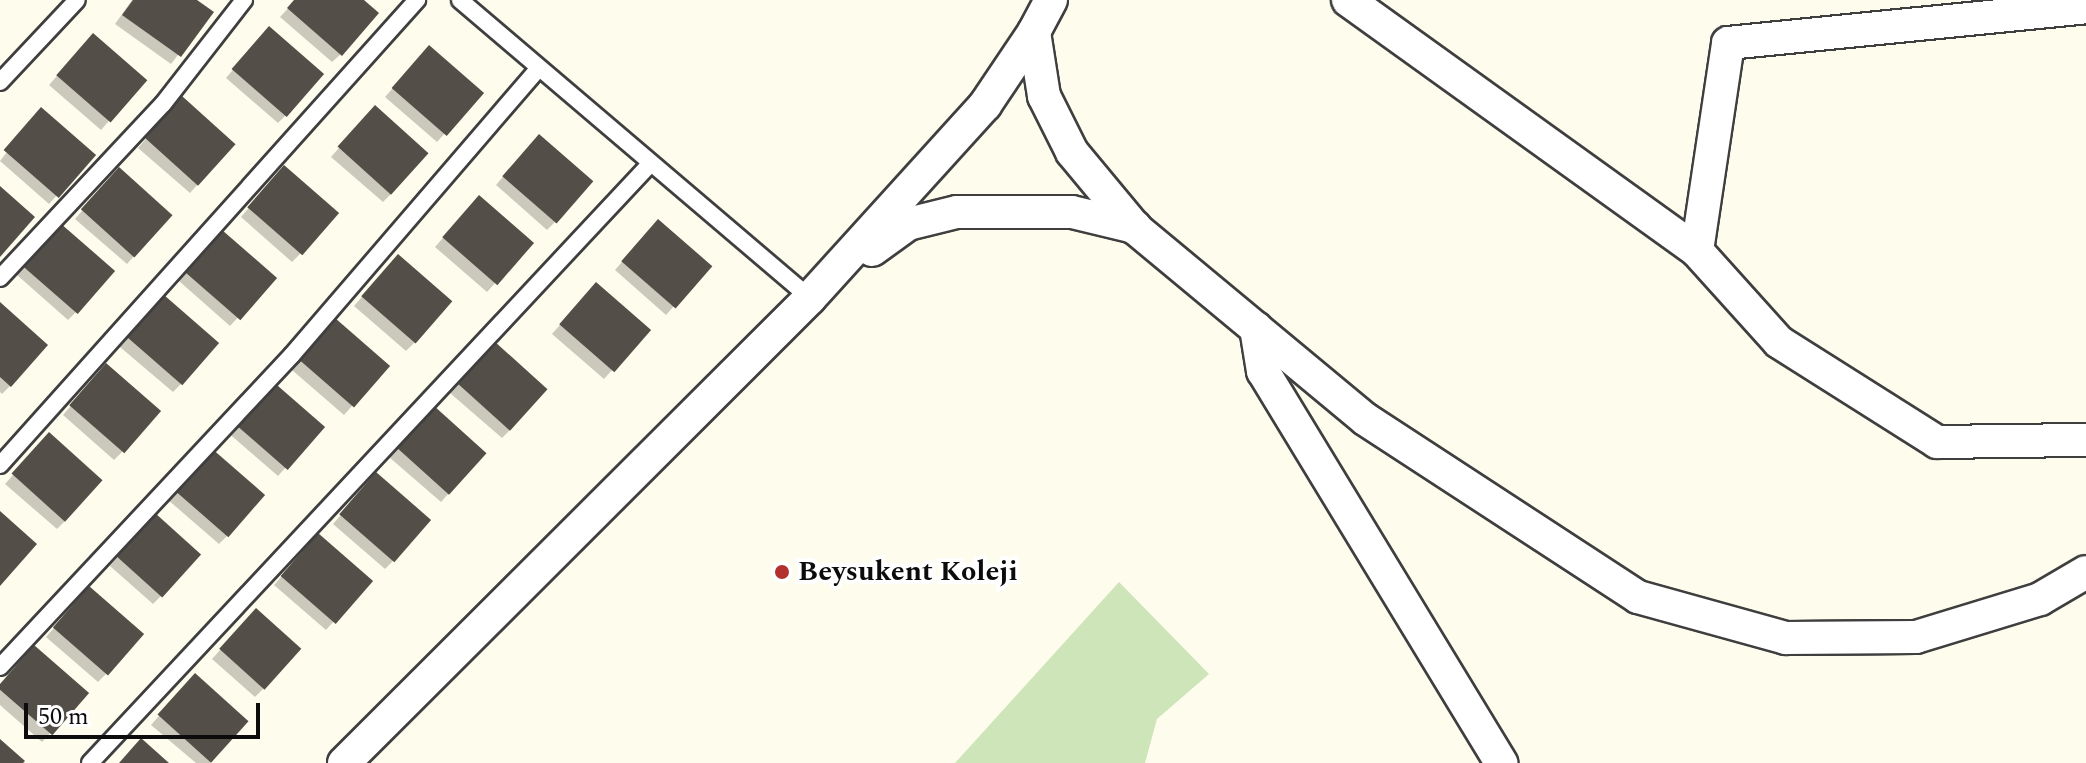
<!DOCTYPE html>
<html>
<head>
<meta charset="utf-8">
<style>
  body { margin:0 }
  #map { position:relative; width:2086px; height:763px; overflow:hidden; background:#fefcec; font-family:Spectral,serif }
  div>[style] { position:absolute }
  .green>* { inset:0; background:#cde5b9 }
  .shadow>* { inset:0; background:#0003 }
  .building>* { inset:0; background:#544e49; transform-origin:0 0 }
  .roads { filter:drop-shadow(2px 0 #3f3f3f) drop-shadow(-2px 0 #3f3f3f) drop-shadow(0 2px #3f3f3f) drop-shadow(0 -2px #3f3f3f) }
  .lane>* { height:16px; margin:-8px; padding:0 8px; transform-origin:8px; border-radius:8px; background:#fff }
  .street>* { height:32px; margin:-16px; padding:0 16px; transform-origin:16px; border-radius:16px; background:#fff }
  .dots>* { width:22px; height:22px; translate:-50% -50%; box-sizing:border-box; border:4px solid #fff; border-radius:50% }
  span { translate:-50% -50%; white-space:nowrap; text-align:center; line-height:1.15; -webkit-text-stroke:8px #fff; paint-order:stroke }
  .poi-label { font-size:28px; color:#0c0c0c; font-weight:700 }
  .left { translate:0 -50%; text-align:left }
  .scale { position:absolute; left:24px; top:703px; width:236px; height:36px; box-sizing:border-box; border:4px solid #0c0c0c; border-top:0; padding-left:10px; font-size:24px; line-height:28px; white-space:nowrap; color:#0c0c0c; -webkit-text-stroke:6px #fff; paint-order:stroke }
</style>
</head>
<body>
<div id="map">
  <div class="green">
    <i style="clip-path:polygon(1119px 582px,1209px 674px,1157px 719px,1145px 763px,955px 763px)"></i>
  </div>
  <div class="shadow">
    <i style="clip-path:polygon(132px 0,194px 0,211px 12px,171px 64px,115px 24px)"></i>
    <i style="clip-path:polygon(296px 0,361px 0,341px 54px,332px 62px,280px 17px)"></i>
    <i style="clip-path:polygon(261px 37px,286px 115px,278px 123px,226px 78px)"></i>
    <i style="clip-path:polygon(85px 44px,144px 81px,101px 130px,49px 85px)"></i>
    <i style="clip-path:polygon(421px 56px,481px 93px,437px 142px,385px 97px)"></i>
    <i style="clip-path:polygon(174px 107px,234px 144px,190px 193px,138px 148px)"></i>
    <i style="clip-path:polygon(367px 116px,391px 194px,383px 202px,331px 157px)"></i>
    <i style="clip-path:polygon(33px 118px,93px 155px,49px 204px,0 161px)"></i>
    <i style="clip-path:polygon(531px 144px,555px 222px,547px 230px,496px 185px)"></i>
    <i style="clip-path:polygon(276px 176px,301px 253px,292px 262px,241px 217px)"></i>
    <i style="clip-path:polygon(110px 178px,170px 216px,127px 264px,75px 219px)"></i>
    <i style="clip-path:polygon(471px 206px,531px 243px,487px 292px,435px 247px)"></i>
    <i style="clip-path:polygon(650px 229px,710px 266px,666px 315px,615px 270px)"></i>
    <i style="clip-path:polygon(52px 234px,76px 312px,68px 320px,17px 275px)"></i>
    <i style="clip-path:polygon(214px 241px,274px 278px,230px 326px,179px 281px)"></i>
    <i style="clip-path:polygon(390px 265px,415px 342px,406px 351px,354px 306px)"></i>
    <i style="clip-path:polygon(588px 293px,648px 330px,604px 379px,552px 334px)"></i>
    <i style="clip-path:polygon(0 305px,10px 386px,2px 394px,0 392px)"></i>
    <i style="clip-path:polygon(156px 306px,181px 384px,173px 392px,120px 347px)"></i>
    <i style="clip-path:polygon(327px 329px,352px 406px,344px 415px,292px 370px)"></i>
    <i style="clip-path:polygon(486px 352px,510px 430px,502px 438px,450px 393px)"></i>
    <i style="clip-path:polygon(98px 374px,123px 451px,114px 460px,63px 415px)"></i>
    <i style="clip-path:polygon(262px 390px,322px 427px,278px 476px,226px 431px)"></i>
    <i style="clip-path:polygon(425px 416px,485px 453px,441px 502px,389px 457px)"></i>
    <i style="clip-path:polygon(41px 443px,65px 521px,57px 529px,5px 484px)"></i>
    <i style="clip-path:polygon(202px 458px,227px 536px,219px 544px,167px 499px)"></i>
    <i style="clip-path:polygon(368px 483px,393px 561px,385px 569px,333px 524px)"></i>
    <i style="clip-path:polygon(147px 524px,161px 596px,153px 604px,110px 566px)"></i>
    <i style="clip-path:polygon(310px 544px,370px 581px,326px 630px,274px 585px)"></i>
    <i style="clip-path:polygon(81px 597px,106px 674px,98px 682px,46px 637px)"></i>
    <i style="clip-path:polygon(248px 619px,263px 689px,255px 697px,212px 659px)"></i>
    <i style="clip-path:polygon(26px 656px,86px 693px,42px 742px,0 705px,0 686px)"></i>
    <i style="clip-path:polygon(187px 684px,247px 721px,210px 763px,196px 763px,151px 725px)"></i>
  </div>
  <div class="building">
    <i style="clip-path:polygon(133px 0,197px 0,214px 12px,181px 57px,122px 15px)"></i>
    <i style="clip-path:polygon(294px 0,364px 0,379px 13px,342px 56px,287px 8px)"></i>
    <i style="left:269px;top:26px;width:73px;height:57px;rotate:41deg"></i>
    <i style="left:93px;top:33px;width:72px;height:56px;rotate:41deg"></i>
    <i style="left:429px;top:45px;width:73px;height:57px;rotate:41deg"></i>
    <i style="left:182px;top:96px;width:72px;height:56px;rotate:42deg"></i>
    <i style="left:375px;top:105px;width:72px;height:56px;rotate:42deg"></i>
    <i style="left:41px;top:107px;width:73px;height:57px;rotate:41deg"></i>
    <i style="left:539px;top:134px;width:72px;height:56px;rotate:41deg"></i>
    <i style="left:284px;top:165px;width:73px;height:56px;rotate:41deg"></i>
    <i style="left:119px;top:167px;width:72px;height:57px;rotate:42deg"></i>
    <i style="clip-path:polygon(0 186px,35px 217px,0 257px)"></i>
    <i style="left:479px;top:195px;width:73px;height:56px;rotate:41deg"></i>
    <i style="left:658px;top:219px;width:72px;height:56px;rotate:41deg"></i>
    <i style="left:60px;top:223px;width:73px;height:57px;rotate:41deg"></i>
    <i style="left:222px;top:230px;width:73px;height:56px;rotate:41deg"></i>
    <i style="left:398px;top:254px;width:72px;height:56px;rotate:41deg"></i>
    <i style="left:596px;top:282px;width:73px;height:56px;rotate:41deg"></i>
    <i style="left:164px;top:295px;width:73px;height:56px;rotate:41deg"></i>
    <i style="clip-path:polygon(0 302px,48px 345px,11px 387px,0 377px)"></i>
    <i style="left:335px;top:318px;width:73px;height:55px;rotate:41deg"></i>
    <i style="left:494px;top:341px;width:72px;height:56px;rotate:42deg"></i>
    <i style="left:106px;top:363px;width:73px;height:56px;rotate:41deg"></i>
    <i style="left:270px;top:379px;width:73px;height:57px;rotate:41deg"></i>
    <i style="left:433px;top:405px;width:72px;height:56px;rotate:42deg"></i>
    <i style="left:49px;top:432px;width:72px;height:56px;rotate:42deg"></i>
    <i style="left:210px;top:447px;width:73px;height:56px;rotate:41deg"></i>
    <i style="left:376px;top:472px;width:73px;height:56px;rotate:41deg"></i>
    <i style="clip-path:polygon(0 511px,37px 544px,0 586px)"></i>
    <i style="left:155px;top:513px;width:62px;height:58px;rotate:42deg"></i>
    <i style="left:318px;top:533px;width:73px;height:57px;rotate:41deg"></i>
    <i style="left:89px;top:586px;width:73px;height:55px;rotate:41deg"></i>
    <i style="left:256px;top:608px;width:61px;height:55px;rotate:42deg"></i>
    <i style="left:34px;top:645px;width:73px;height:56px;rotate:41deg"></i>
    <i style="left:195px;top:673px;width:72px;height:56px;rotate:42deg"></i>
    <i style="clip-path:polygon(141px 738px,169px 763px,119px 763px)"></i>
    <i style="clip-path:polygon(0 739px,25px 761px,23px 763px,0 763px)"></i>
  </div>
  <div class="roads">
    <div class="lane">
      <i style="left:460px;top:0;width:460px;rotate:40.4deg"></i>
      <i style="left:0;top:82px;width:112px;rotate:-46.8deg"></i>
      <i style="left:0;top:278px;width:238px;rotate:-46.9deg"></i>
      <i style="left:163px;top:104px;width:132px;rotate:-52.1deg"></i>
      <i style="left:0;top:465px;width:625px;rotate:-48.12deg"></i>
      <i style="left:0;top:667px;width:427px;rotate:-46.9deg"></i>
      <i style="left:292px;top:355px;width:377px;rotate:-49.3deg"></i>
      <i style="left:90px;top:763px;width:817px;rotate:-46.93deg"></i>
    </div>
    <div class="street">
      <i style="left:1051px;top:0;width:36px;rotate:118deg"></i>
      <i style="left:1034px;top:32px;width:65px;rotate:81.1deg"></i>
      <i style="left:1044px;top:96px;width:63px;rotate:63.4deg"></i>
      <i style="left:1072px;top:152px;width:99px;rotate:50.3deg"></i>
      <i style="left:1135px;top:228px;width:299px;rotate:39.7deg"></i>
      <i style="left:1365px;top:419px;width:326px;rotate:33.1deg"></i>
      <i style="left:1638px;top:597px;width:154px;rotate:15.5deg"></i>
      <i style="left:1786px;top:638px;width:130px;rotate:-0.4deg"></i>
      <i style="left:1916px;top:637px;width:130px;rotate:-17deg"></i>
      <i style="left:2040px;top:599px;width:53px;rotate:-30.4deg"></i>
      <i style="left:1348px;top:0;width:430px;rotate:35.7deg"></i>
      <i style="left:1697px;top:251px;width:122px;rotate:48deg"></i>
      <i style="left:1779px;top:342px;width:187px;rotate:32.3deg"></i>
      <i style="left:1937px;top:442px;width:149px;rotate:-0.8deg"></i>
      <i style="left:872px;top:250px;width:44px;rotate:-35.8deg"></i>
      <i style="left:908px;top:224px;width:50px;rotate:-13.8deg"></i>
      <i style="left:957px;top:212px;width:115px"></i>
      <i style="left:1072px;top:212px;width:65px;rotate:13.4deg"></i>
      <i style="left:1697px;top:251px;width:210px;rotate:-81.5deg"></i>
      <i style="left:1728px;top:43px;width:360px;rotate:-5.7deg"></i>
      <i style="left:1256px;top:328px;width:44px;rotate:80.8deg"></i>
      <i style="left:1263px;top:371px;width:459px;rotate:58.7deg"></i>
      <i style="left:344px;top:763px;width:658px;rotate:-44.94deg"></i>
      <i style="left:810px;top:298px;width:261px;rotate:-47.8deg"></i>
      <i style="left:985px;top:105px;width:88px;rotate:-56.1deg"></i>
    </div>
  </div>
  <div class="dots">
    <i style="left:782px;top:572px;background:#b2312e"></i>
  </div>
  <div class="poi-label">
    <span class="left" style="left:798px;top:572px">Beysukent Koleji</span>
  </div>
  <div class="scale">50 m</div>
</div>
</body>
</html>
